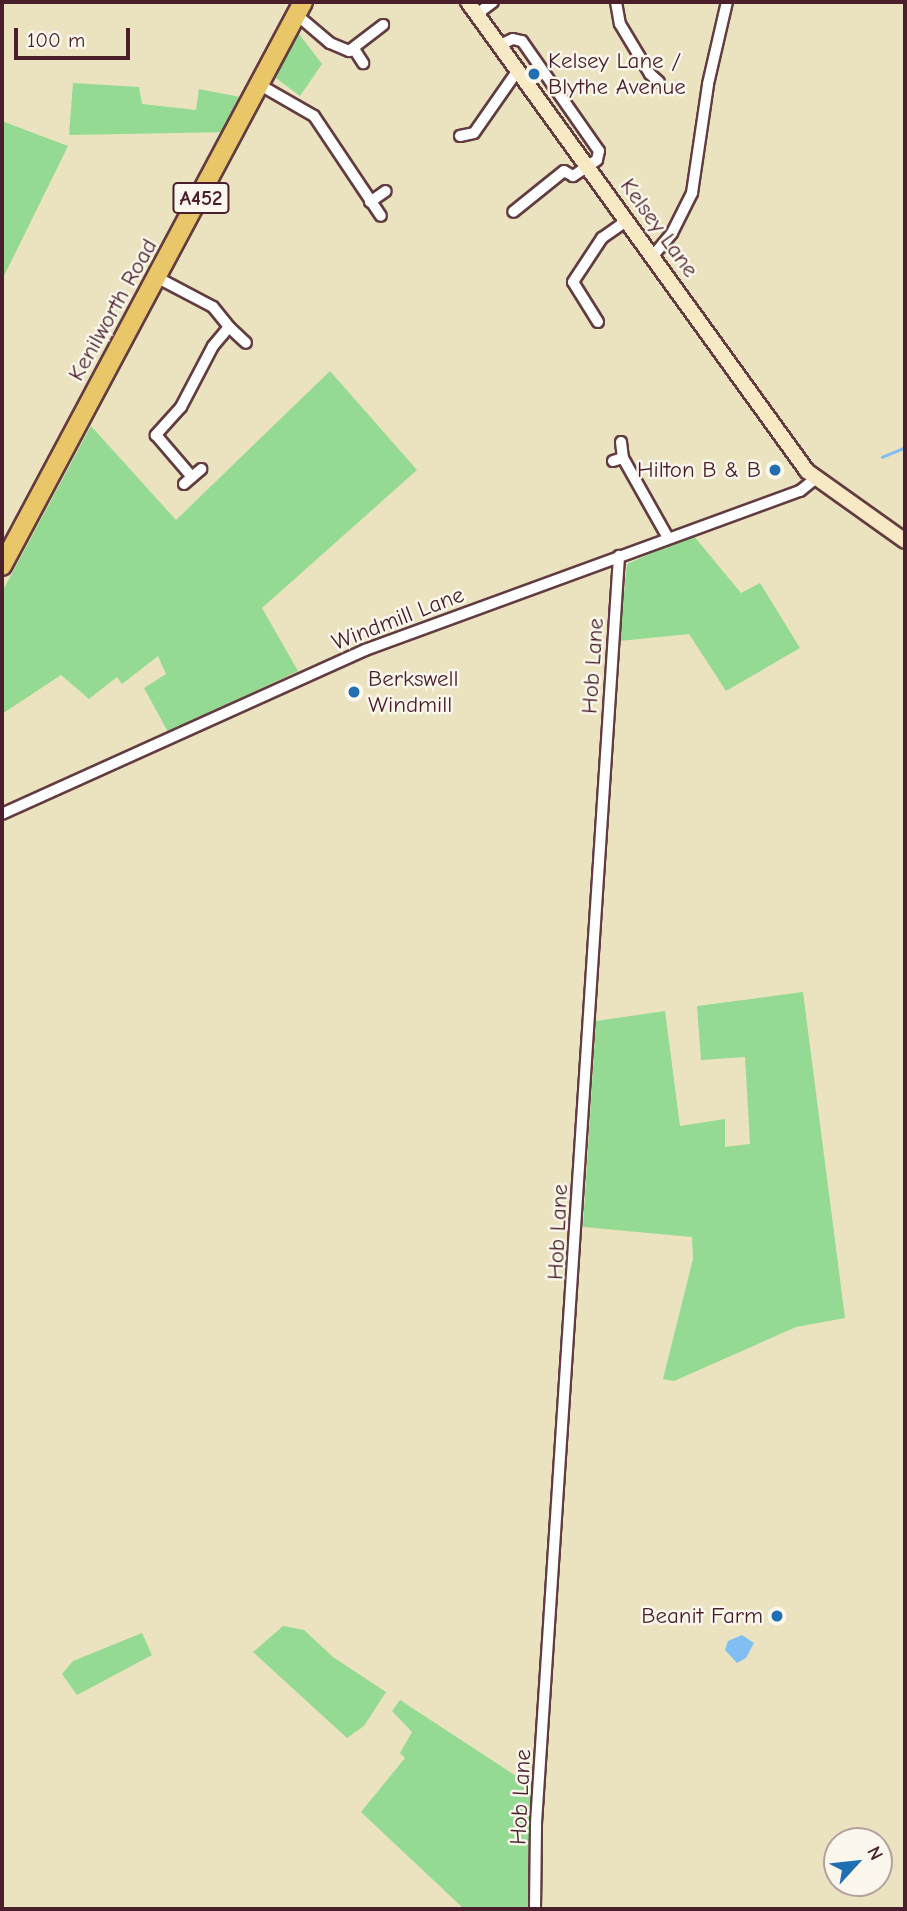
<!DOCTYPE html>
<html>
<head>
<meta charset="utf-8">
<style>
  body { margin:0 }
  #map { position:relative; width:907px; height:1911px; overflow:hidden; background:#ebe2c0; font-family:"Comic Neue",sans-serif }
  div>[style] { position:absolute }
  .green>* { inset:0; background:#95da93 }
  .water>* { inset:0; background:#81bef4 }
  .stream>* { height:2.5px; margin:-1.25px; padding:0 1.25px; transform-origin:1.25px; border-radius:1.25px; background:#81bef4 }
  .roads { filter:drop-shadow(2px 0 #623c41) drop-shadow(-2px 0 #623c41) drop-shadow(0 2px #623c41) drop-shadow(0 -2px #623c41) }
  .street>* { height:10px; margin:-5px; padding:0 5px; transform-origin:5px; border-radius:5px; background:#fff }
  .secondary>* { height:14px; margin:-7px; padding:0 7px; transform-origin:7px; border-radius:7px; background:#f6e9c3 }
  .highway>* { height:18px; margin:-9px; padding:0 9px; transform-origin:9px; border-radius:9px; background:#e9c769 }
  .dots>* { width:19px; height:19px; translate:-50% -50%; box-sizing:border-box; border:4px solid #fbf7ec; border-radius:50% }
  span { translate:-50% -50%; white-space:nowrap; text-align:center; line-height:1.15; -webkit-text-stroke:5px #fbf7ec; paint-order:stroke }
  .shield-label span { padding:2px 5px; background:#fbf7ec; border:2px solid; border-radius:5px; -webkit-text-stroke-width:0 }
  .shield-label { font-size:21px; color:#4a1f2b; font-weight:700 }
  .poi-label { font-size:23px; color:#4a1f2b }
  .left { translate:0 -50%; text-align:left }
  .right { translate:-100% -50%; text-align:right }
  .street-label { font-size:23px; color:#4a1f2b }
  .frame { position:absolute; inset:0; border:4px solid #4a1f2b; pointer-events:none }
  .north { position:absolute; left:823px; top:1827px; width:70px; height:70px; box-sizing:border-box; background:#fbf7ec; border:2px solid #b4a19f; border-radius:50%; rotate:63deg; font-size:19px; font-weight:700; line-height:28px; text-align:center; color:#4a1f2b }
  .north::after { content:''; display:block; margin:auto; width:24px; height:32px; background:#1f6fb2; clip-path:polygon(50% 0,100% 100%,50% 72%,0 100%) }
  .scale { position:absolute; left:14px; top:28px; width:116px; height:32px; box-sizing:border-box; border:4px solid #4a1f2b; border-top:0; padding-left:9px; font-size:21px; line-height:24px; white-space:nowrap; color:#4a1f2b; -webkit-text-stroke:5px #fbf7ec; paint-order:stroke }
</style>
</head>
<body>
<div id="map">
  <div class="green">
    <i style="clip-path:polygon(296px 30px,322px 64px,300px 96px,276px 78px)"></i>
    <i style="clip-path:polygon(73px 83px,139px 87px,142px 104px,196px 110px,199px 89px,245px 98px,230px 132px,69px 135px)"></i>
    <i style="clip-path:polygon(2px 121px,68px 146px,2px 280px)"></i>
    <i style="clip-path:polygon(330px 371px,417px 470px,262px 608px,298px 671px,168px 732px,144px 688px,166px 674px,158px 656px,122px 684px,117px 677px,89px 699px,61px 675px,2px 714px,2px 592px,91px 426px,176px 520px)"></i>
    <i style="clip-path:polygon(693px 535px,741px 593px,760px 583px,800px 648px,726px 691px,689px 634px,619px 641px,627px 564px)"></i>
    <i style="clip-path:polygon(803px 992px,845px 1318px,796px 1327px,674px 1381px,663px 1379px,693px 1259px,692px 1237px,583px 1227px,596px 1021px,665px 1011px,680px 1126px,725px 1119px,725px 1147px,750px 1144px,745px 1057px,701px 1060px,697px 1006px)"></i>
    <i style="clip-path:polygon(283px 1626px,304px 1630px,333px 1657px,386px 1692px,364px 1726px,347px 1738px,253px 1652px)"></i>
    <i style="clip-path:polygon(142px 1633px,152px 1655px,77px 1695px,62px 1674px,73px 1661px)"></i>
    <i style="clip-path:polygon(400px 1700px,536px 1789px,529px 1909px,464px 1909px,361px 1812px,405px 1758px,400px 1753px,412px 1732px,392px 1711px)"></i>
  </div>
  <div class="water">
    <i style="clip-path:polygon(742px 1635px,754px 1643px,746px 1658px,737px 1663px,725px 1650px,728px 1641px)"></i>
  </div>
  <div class="stream">
    <i style="left:882px;top:457px;width:25px;rotate:-23deg"></i>
  </div>
  <div class="roads">
    <div class="street">
      <i style="left:616px;top:2px;width:22px;rotate:80deg"></i>
      <i style="left:620px;top:24px;width:58px;rotate:59deg"></i>
      <i style="left:650px;top:74px;width:12px;rotate:42deg"></i>
      <i style="left:477px;top:14px;width:20px;rotate:-37deg"></i>
      <i style="left:297px;top:15px;width:43px;rotate:40.3deg"></i>
      <i style="left:330px;top:43px;width:21px;rotate:23deg"></i>
      <i style="left:349px;top:51px;width:43px;rotate:-37.4deg"></i>
      <i style="left:500px;top:45px;width:14px;rotate:-25deg"></i>
      <i style="left:513px;top:39px;width:9px;rotate:13deg"></i>
      <i style="left:522px;top:41px;width:134px;rotate:55deg"></i>
      <i style="left:599px;top:151px;width:9px;rotate:103deg"></i>
      <i style="left:597px;top:160px;width:29px;rotate:146deg"></i>
      <i style="left:573px;top:176px;width:10px;rotate:-151deg"></i>
      <i style="left:564px;top:171px;width:65px;rotate:141.2deg"></i>
      <i style="left:354px;top:49px;width:17px;rotate:57deg"></i>
      <i style="left:260px;top:85px;width:62px;rotate:29.9deg"></i>
      <i style="left:314px;top:116px;width:120px;rotate:56.2deg"></i>
      <i style="left:460px;top:136px;width:14px;rotate:-12deg"></i>
      <i style="left:474px;top:133px;width:77px;rotate:-55.1deg"></i>
      <i style="left:370px;top:202px;width:19px;rotate:-35deg"></i>
      <i style="left:652px;top:257px;width:31px;rotate:-50deg"></i>
      <i style="left:672px;top:233px;width:45px;rotate:-63.4deg"></i>
      <i style="left:692px;top:193px;width:110px;rotate:-81.6deg"></i>
      <i style="left:708px;top:84px;width:84px;rotate:-77deg"></i>
      <i style="left:158px;top:278px;width:62px;rotate:27.8deg"></i>
      <i style="left:213px;top:307px;width:26px;rotate:51deg"></i>
      <i style="left:229px;top:327px;width:25px;rotate:130deg"></i>
      <i style="left:213px;top:346px;width:69px;rotate:117.7deg"></i>
      <i style="left:181px;top:407px;width:38px;rotate:132deg"></i>
      <i style="left:156px;top:435px;width:55px;rotate:49.4deg"></i>
      <i style="left:598px;top:322px;width:47px;rotate:-122deg"></i>
      <i style="left:573px;top:282px;width:53px;rotate:-56.6deg"></i>
      <i style="left:602px;top:238px;width:29px;rotate:-35deg"></i>
      <i style="left:229px;top:327px;width:23px;rotate:43deg"></i>
      <i style="left:621px;top:442px;width:16px;rotate:83deg"></i>
      <i style="left:623px;top:458px;width:92px;rotate:60.6deg"></i>
      <i style="left:613px;top:461px;width:10px;rotate:-17deg"></i>
      <i style="left:184px;top:484px;width:23px;rotate:-41deg"></i>
      <i style="left:2px;top:814px;width:398px;rotate:-24.3deg"></i>
      <i style="left:365px;top:650px;width:463px;rotate:-20.1deg"></i>
      <i style="left:800px;top:491px;width:19px;rotate:-39deg"></i>
      <i style="left:535px;top:1909px;width:86px;rotate:-89.3deg"></i>
      <i style="left:536px;top:1823px;width:1270px;rotate:-86.25deg"></i>
    </div>
    <div class="secondary">
      <i style="left:468px;top:2px;width:579px;rotate:54.14deg"></i>
      <i style="left:807px;top:471px;width:120px;rotate:35.5deg"></i>
    </div>
    <div class="highway">
      <i style="left:2px;top:566px;width:639px;rotate:-61.91deg"></i>
    </div>
  </div>
  <div class="dots">
    <i style="left:534px;top:74px;background:#1f6fb2"></i>
    <i style="left:775px;top:470px;background:#1f6fb2"></i>
    <i style="left:354px;top:692px;background:#1f6fb2"></i>
    <i style="left:777px;top:1616px;background:#1f6fb2"></i>
  </div>
  <div class="shield-label">
    <span style="left:201px;top:198px">A452</span>
  </div>
  <div class="poi-label">
    <span class="left" style="left:548px;top:74px">Kelsey Lane /<br>Blythe Avenue</span>
    <span class="right" style="left:761px;top:470px">Hilton B &amp; B</span>
    <span class="left" style="left:368px;top:692px">Berkswell<br>Windmill</span>
    <span class="right" style="left:763px;top:1616px">Beanit Farm</span>
  </div>
  <div class="street-label">
    <span style="left:659px;top:228px;rotate:54deg">Kelsey Lane</span>
    <span style="left:113px;top:310px;rotate:-61deg">Kenilworth Road</span>
    <span style="left:398px;top:619px;rotate:-21deg">Windmill Lane</span>
    <span style="left:593px;top:666px;rotate:-86deg">Hob Lane</span>
    <span style="left:558px;top:1232px;rotate:-87deg">Hob Lane</span>
    <span style="left:521px;top:1797px;rotate:-87deg">Hob Lane</span>
  </div>
  <div class="frame"></div>
  <div class="north">N</div>
  <div class="scale">100 m</div>
</div>
</body>
</html>
